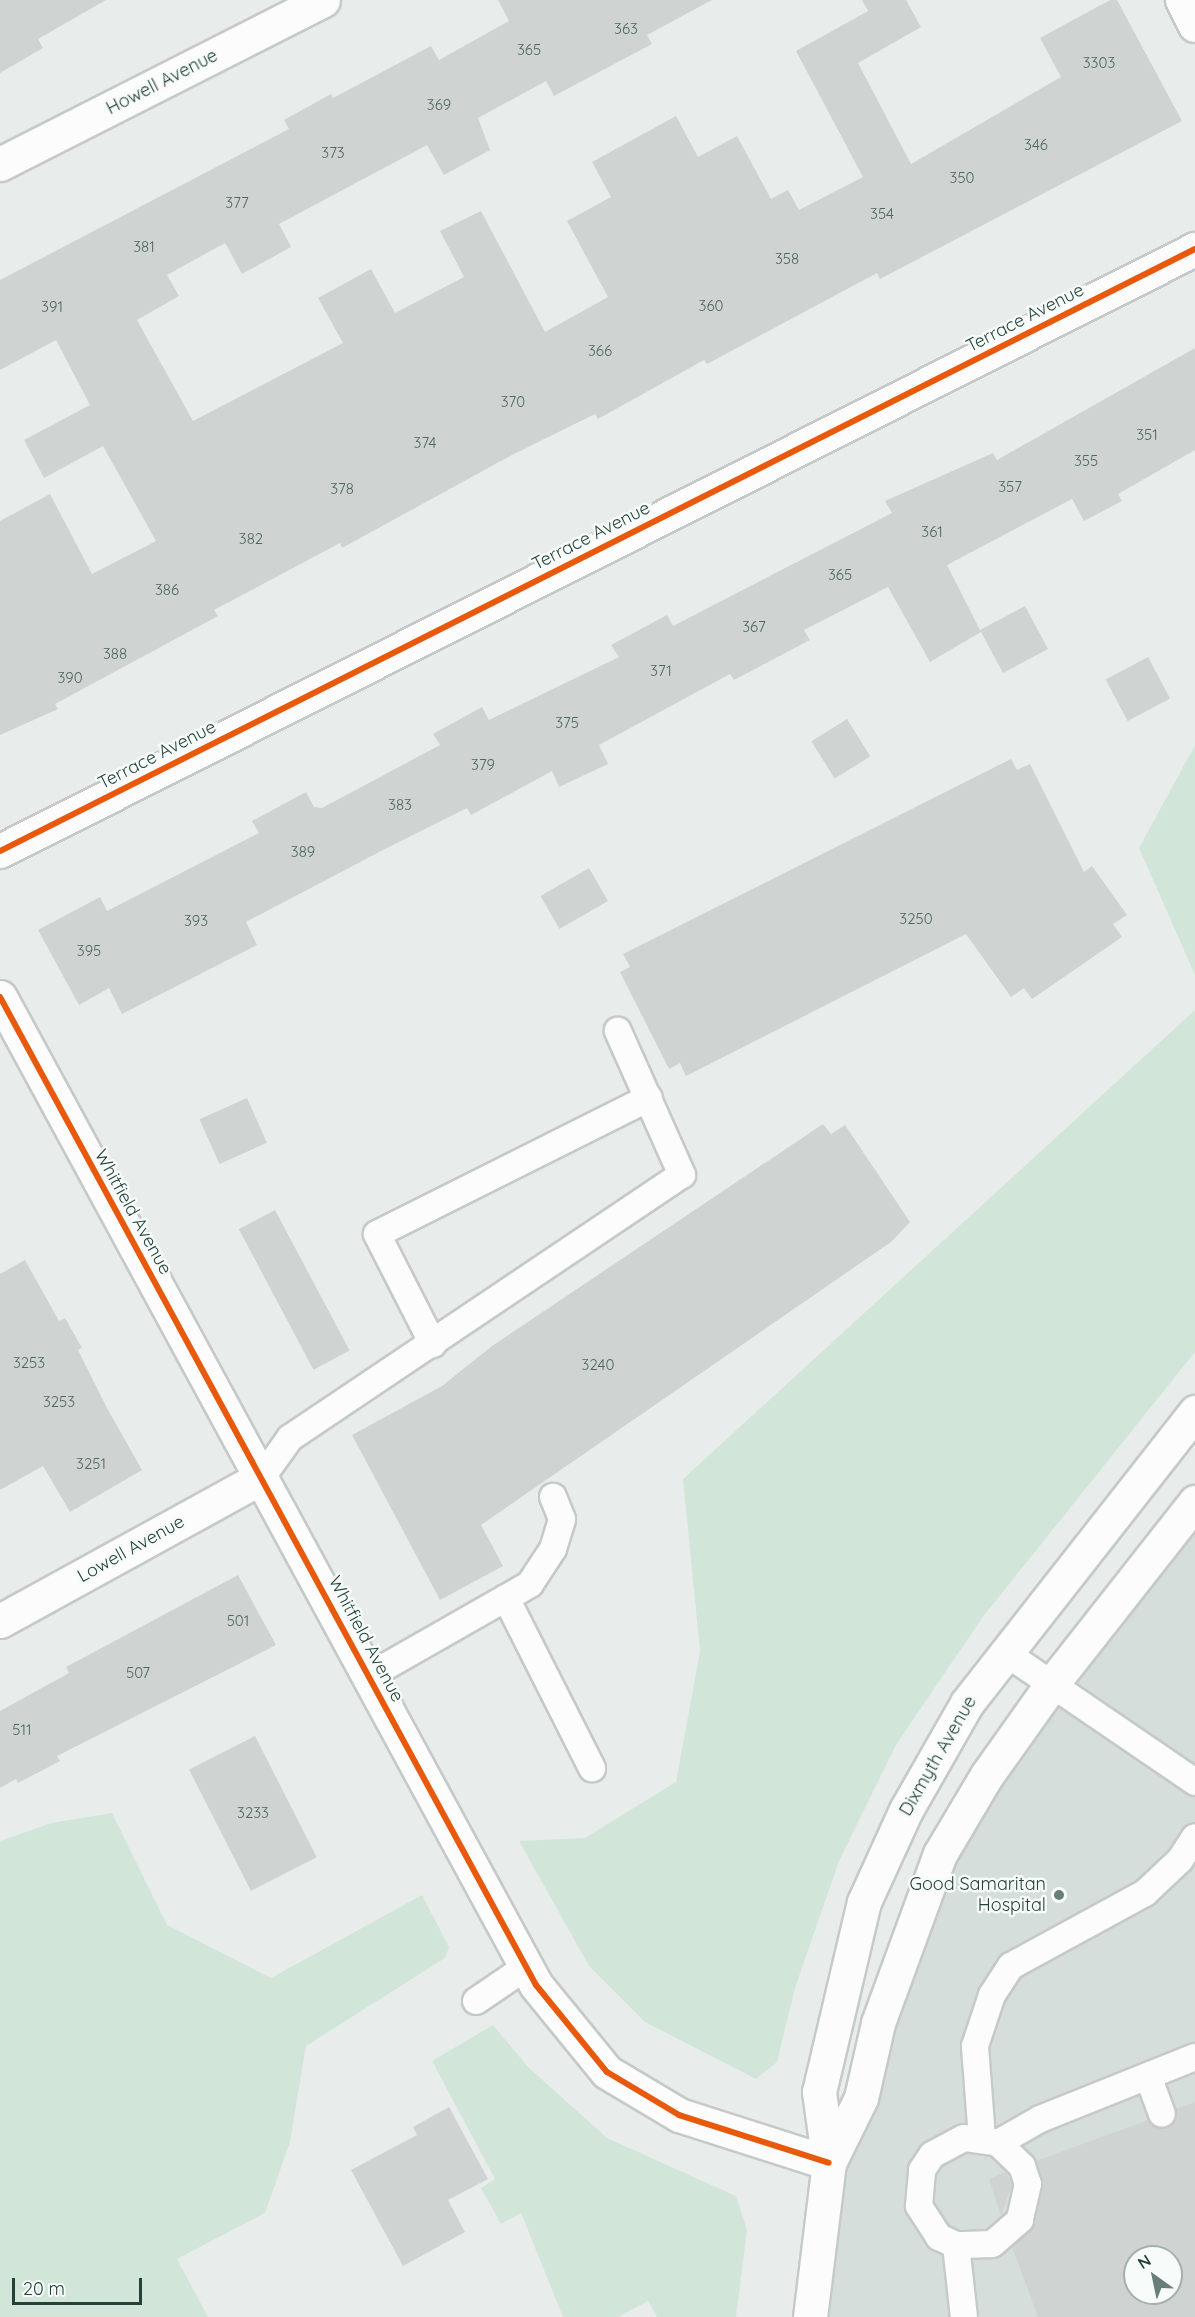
<!DOCTYPE html>
<html>
<head>
<meta charset="utf-8">
<style>
  body { margin:0 }
  #map { position:relative; width:1195px; height:2317px; overflow:hidden; background:#e8edeb; font-family:Quicksand,sans-serif }
  div>[style] { position:absolute }
  .built>* { inset:0; background:#d6dedb }
  .green>* { inset:0; background:#d1e6d8 }
  .building>* { inset:0; background:#cfd4d2; transform-origin:0 0 }
  .roads { filter:drop-shadow(2px 0 #c5cac8) drop-shadow(-2px 0 #c5cac8) drop-shadow(0 2px #c5cac8) drop-shadow(0 -2px #c5cac8) }
  .lane>* { height:26px; margin:-13px; padding:0 13px; transform-origin:13px; border-radius:13px; background:#fcfcfc }
  .street>* { height:33px; margin:-16.5px; padding:0 16.5px; transform-origin:16.5px; border-radius:16.5px; background:#fcfcfc }
  .secondary>* { height:33px; margin:-16.5px; padding:0 16.5px; transform-origin:16.5px; border-radius:16.5px; background:#fcfcfc }
  .cycleway>* { height:6px; margin:-3px; padding:0 3px; transform-origin:3px; border-radius:3px; background:#e8590c }
  .dots>* { width:16px; height:16px; translate:-50% -50%; box-sizing:border-box; border:3px solid #f7fbf9; border-radius:50% }
  span { translate:-50% -50%; white-space:nowrap; text-align:center; line-height:1.15; -webkit-text-stroke:5px #f7fbf9; paint-order:stroke }
  .number-label { font-size:15px; color:#506761 }
  .number-label span { -webkit-text-stroke-width:0 }
  .street-label { font-size:18px; color:#24423a }
  .poi-label { font-size:18px; color:#24423a }
  .right { translate:-100% -50%; text-align:right }
  .north { position:absolute; left:1123px; top:2245px; width:60px; height:60px; box-sizing:border-box; background:#f7fbf9; border:2px solid #a3b1ad; border-radius:50%; rotate:327deg; font-size:16px; font-weight:700; line-height:24px; text-align:center; color:#24423a }
  .north::after { content:''; display:block; margin:auto; width:21px; height:27px; background:#697e78; clip-path:polygon(50% 0,100% 100%,50% 72%,0 100%) }
  .scale { position:absolute; left:12px; top:2278px; width:130px; height:27px; box-sizing:border-box; border:3px solid #24423a; border-top:0; padding-left:8px; font-size:18px; line-height:21px; white-space:nowrap; color:#24423a; -webkit-text-stroke:4px #f7fbf9; paint-order:stroke }
</style>
</head>
<body>
<div id="map">
  <div class="built">
    <i style="clip-path:polygon(evenodd,1195px 1502px,1195px 2317px,810px 2317px,829px 2163px,940px 1854px,1195px 1502px,1135px 2257px,1171px 2257px,1171px 2293px,1135px 2293px,1135px 2257px)"></i>
  </div>
  <div class="green">
    <i style="clip-path:polygon(1195px 745px,1195px 975px,1139px 848px)"></i>
    <i style="clip-path:polygon(1195px 1010px,1195px 1352px,982px 1618px,896px 1745px,839px 1861px,795px 1988px,777px 2062px,756px 2079px,645px 2022px,589px 1966px,519px 1841px,585px 1838px,676px 1782px,700px 1651px,683px 1479px)"></i>
    <i style="clip-path:polygon(112px 1813px,167px 1925px,271px 1978px,422px 1895px,449px 1947px,445px 1958px,306px 2046px,290px 2142px,265px 2213px,177px 2259px,208px 2317px,0 2317px,0 1841px,51px 1823px)"></i>
    <i style="clip-path:polygon(493px 2025px,528px 2067px,607px 2138px,736px 2196px,747px 2230px,736px 2317px,657px 2317px,648px 2301px,618px 2317px,563px 2317px,521px 2213px,501px 2224px,481px 2188px,495px 2179px,432px 2061px)"></i>
  </div>
  <div class="building">
    <i style="clip-path:polygon(0 0,106px 0,38px 39px,43px 48px,0 73px)"></i>
    <i style="clip-path:polygon(498px 0,712px 0,647px 35px,652px 44px,554px 96px,546px 81px,478px 118px,490px 150px,444px 175px,427px 145px,279px 224px,291px 247px,242px 274px,225px 243px,167px 275px,179px 296px,137px 320px,193px 421px,343px 343px,318px 298px,371px 269px,395px 313px,464px 277px,440px 231px,481px 211px,545px 332px,608px 297px,567px 221px,611px 197px,592px 162px,676px 116px,698px 157px,737px 136px,771px 199px,788px 190px,799px 210px,863px 177px,796px 51px,868px 11px,862px 0,906px 0,921px 27px,858px 63px,911px 164px,1061px 77px,1040px 38px,1110px 0,1117px 0,1182px 121px,880px 279px,877px 273px,707px 364px,704px 360px,598px 419px,595px 414px,512px 455px,342px 548px,340px 543px,214px 610px,218px 616px,55px 704px,58px 709px,0 735px,0 521px,50px 494px,92px 574px,156px 541px,103px 446px,44px 478px,24px 440px,90px 405px,56px 340px,0 370px,0 280px,289px 129px,284px 120px,331px 94px,333px 98px,431px 46px,439px 60px,509px 21px)"></i>
    <i style="clip-path:polygon(1195px 348px,1195px 450px,1118px 494px,1122px 501px,1084px 521px,1072px 499px,947px 565px,980px 630px,1025px 606px,1048px 649px,1003px 673px,981px 632px,930px 662px,888px 587px,804px 630px,810px 640px,734px 680px,730px 674px,599px 745px,608px 764px,559px 787px,552px 771px,471px 815px,467px 808px,385px 849px,246px 922px,257px 945px,122px 1014px,109px 988px,79px 1005px,38px 930px,100px 897px,107px 911px,259px 833px,252px 821px,306px 792px,314px 807px,322px 808px,440px 745px,433px 734px,482px 707px,489px 720px,619px 657px,611px 645px,667px 615px,673px 626px,892px 513px,885px 501px,993px 453px,997px 460px)"></i>
    <i style="left:1148px;top:657px;width:47px;height:48px;rotate:62deg"></i>
    <i style="left:847px;top:719px;width:44px;height:42px;rotate:58deg"></i>
    <i style="clip-path:polygon(1011px 759px,1017px 770px,1030px 764px,1084px 872px,1092px 866px,1127px 915px,1113px 924px,1122px 937px,1032px 999px,1024px 988px,1011px 997px,966px 934px,686px 1076px,680px 1063px,669px 1069px,620px 972px,630px 967px,623px 954px)"></i>
    <i style="left:589px;top:868px;width:38px;height:56px;rotate:60deg"></i>
    <i style="left:247px;top:1098px;width:49px;height:52px;rotate:66deg"></i>
    <i style="clip-path:polygon(823px 1124px,831px 1134px,845px 1125px,910px 1222px,891px 1242px,481px 1525px,503px 1566px,440px 1600px,352px 1435px,442px 1386px,492px 1346px)"></i>
    <i style="left:275px;top:1210px;width:159px;height:41px;rotate:62deg"></i>
    <i style="clip-path:polygon(25px 1260px,59px 1321px,65px 1318px,82px 1348px,78px 1350px,107px 1408px,142px 1470px,70px 1512px,43px 1466px,0 1490px,0 1274px)"></i>
    <i style="clip-path:polygon(238px 1575px,276px 1645px,57px 1756px,60px 1761px,18px 1783px,16px 1779px,0 1788px,0 1711px,69px 1673px,66px 1667px)"></i>
    <i style="left:255px;top:1736px;width:136px;height:74px;rotate:63deg"></i>
    <i style="clip-path:polygon(evenodd,1195px 2102px,1195px 2317px,1038px 2317px,1012px 2247px,1035px 2223px,1043px 2187px,1036px 2161px,1148px 2120px,1167px 2128px,1176px 2109px,1195px 2102px,1135px 2257px,1171px 2257px,1171px 2293px,1135px 2293px,1135px 2257px)"></i>
    <i style="clip-path:polygon(449px 2107px,488px 2179px,448px 2200px,465px 2232px,403px 2266px,351px 2170px,417px 2135px,413px 2127px)"></i>
    <i style="clip-path:polygon(1006px 2172px,1012px 2185px,1001px 2216px,989px 2179px)"></i>
  </div>
  <div class="roads">
    <div class="lane">
      <i style="left:433px;top:1344px;width:123px;rotate:-117deg"></i>
      <i style="left:377px;top:1234px;width:304px;rotate:-26.6deg"></i>
      <i style="left:262px;top:1477px;width:48px;rotate:-54.3deg"></i>
      <i style="left:290px;top:1438px;width:472px;rotate:-33.9deg"></i>
      <i style="left:682px;top:1175px;width:158px;rotate:-114deg"></i>
      <i style="left:506px;top:1598px;width:28px;rotate:-30deg"></i>
      <i style="left:530px;top:1584px;width:42px;rotate:-56.7deg"></i>
      <i style="left:553px;top:1549px;width:31px;rotate:-73deg"></i>
      <i style="left:562px;top:1519px;width:24px;rotate:-112deg"></i>
      <i style="left:1006px;top:1653px;width:229px;rotate:34.3deg"></i>
      <i style="left:369px;top:1676px;width:158px;rotate:-29.7deg"></i>
      <i style="left:506px;top:1598px;width:191px;rotate:63.2deg"></i>
      <i style="left:476px;top:2001px;width:60px;rotate:-34.2deg"></i>
      <i style="left:1148px;top:2076px;width:40px;rotate:69.8deg"></i>
      <i style="left:982px;top:2138px;width:92px;rotate:-94.4deg"></i>
      <i style="left:975px;top:2046px;width:54px;rotate:-71.6deg"></i>
      <i style="left:992px;top:1995px;width:35px;rotate:-57deg"></i>
      <i style="left:1011px;top:1966px;width:153px;rotate:-28.6deg"></i>
      <i style="left:1145px;top:1893px;width:48px;rotate:-43.3deg"></i>
      <i style="left:1180px;top:1860px;width:27px;rotate:-57deg"></i>
      <i style="left:998px;top:2143px;width:33px;rotate:44deg"></i>
      <i style="left:1022px;top:2166px;width:19px;rotate:72deg"></i>
      <i style="left:1028px;top:2184px;width:37px;rotate:103deg"></i>
      <i style="left:1020px;top:2220px;width:37px;rotate:139deg"></i>
      <i style="left:992px;top:2244px;width:36px;rotate:178deg"></i>
      <i style="left:956px;top:2245px;width:19px;rotate:-155deg"></i>
      <i style="left:939px;top:2237px;width:37px;rotate:-123deg"></i>
      <i style="left:919px;top:2206px;width:36px;rotate:-85deg"></i>
      <i style="left:922px;top:2170px;width:18px;rotate:-56deg"></i>
      <i style="left:932px;top:2155px;width:36px;rotate:-28deg"></i>
      <i style="left:964px;top:2138px;width:34px;rotate:8deg"></i>
      <i style="left:998px;top:2143px;width:48px;rotate:-29.7deg"></i>
      <i style="left:1040px;top:2119px;width:167px;rotate:-21.8deg"></i>
      <i style="left:956px;top:2245px;width:72px;rotate:83.7deg"></i>
    </div>
    <div class="street">
      <i style="left:1182px;top:0;width:28px;rotate:63deg"></i>
      <i style="left:0;top:164px;width:362px;rotate:-26.9deg"></i>
      <i style="left:0;top:851px;width:1338px;rotate:-26.74deg"></i>
      <i style="left:0;top:997px;width:1124px;rotate:61.52deg"></i>
      <i style="left:536px;top:1985px;width:112px;rotate:50.8deg"></i>
      <i style="left:607px;top:2072px;width:84px;rotate:30.8deg"></i>
      <i style="left:679px;top:2115px;width:157px;rotate:17.7deg"></i>
      <i style="left:0;top:1621px;width:299px;rotate:-28.8deg"></i>
    </div>
    <div class="secondary">
      <i style="left:829px;top:2163px;width:72px;rotate:-63.8deg"></i>
      <i style="left:861px;top:2098px;width:77px;rotate:-77.2deg"></i>
      <i style="left:878px;top:2023px;width:180px;rotate:-69.9deg"></i>
      <i style="left:940px;top:1854px;width:92px;rotate:-59.3deg"></i>
      <i style="left:987px;top:1775px;width:110px;rotate:-54.6deg"></i>
      <i style="left:1051px;top:1685px;width:233px;rotate:-51.8deg"></i>
      <i style="left:810px;top:2317px;width:155px;rotate:-83deg"></i>
      <i style="left:829px;top:2163px;width:72px;rotate:-98deg"></i>
      <i style="left:819px;top:2092px;width:195px;rotate:-76.7deg"></i>
      <i style="left:864px;top:1902px;width:101px;rotate:-65.5deg"></i>
      <i style="left:906px;top:1810px;width:123px;rotate:-60.3deg"></i>
      <i style="left:967px;top:1703px;width:370px;rotate:-51.9deg"></i>
    </div>
  </div>
  <div class="cycleway">
    <i style="left:0;top:851px;width:1338px;rotate:-26.74deg"></i>
    <i style="left:0;top:997px;width:1124px;rotate:61.52deg"></i>
    <i style="left:536px;top:1985px;width:112px;rotate:50.8deg"></i>
    <i style="left:607px;top:2072px;width:84px;rotate:30.8deg"></i>
    <i style="left:679px;top:2115px;width:157px;rotate:17.7deg"></i>
  </div>
  <div class="dots">
    <i style="left:1059px;top:1895px;background:#697e78"></i>
  </div>
  <div class="number-label">
    <span style="left:626px;top:29px">363</span>
    <span style="left:529px;top:50px">365</span>
    <span style="left:1099px;top:63px">3303</span>
    <span style="left:439px;top:105px">369</span>
    <span style="left:1036px;top:145px">346</span>
    <span style="left:333px;top:153px">373</span>
    <span style="left:962px;top:178px">350</span>
    <span style="left:237px;top:203px">377</span>
    <span style="left:882px;top:214px">354</span>
    <span style="left:144px;top:247px">381</span>
    <span style="left:787px;top:259px">358</span>
    <span style="left:711px;top:306px">360</span>
    <span style="left:52px;top:307px">391</span>
    <span style="left:600px;top:351px">366</span>
    <span style="left:513px;top:402px">370</span>
    <span style="left:1147px;top:435px">351</span>
    <span style="left:425px;top:443px">374</span>
    <span style="left:1086px;top:461px">355</span>
    <span style="left:1010px;top:487px">357</span>
    <span style="left:342px;top:489px">378</span>
    <span style="left:932px;top:532px">361</span>
    <span style="left:251px;top:539px">382</span>
    <span style="left:840px;top:575px">365</span>
    <span style="left:167px;top:590px">386</span>
    <span style="left:754px;top:627px">367</span>
    <span style="left:115px;top:654px">388</span>
    <span style="left:661px;top:671px">371</span>
    <span style="left:70px;top:678px">390</span>
    <span style="left:567px;top:723px">375</span>
    <span style="left:483px;top:765px">379</span>
    <span style="left:400px;top:805px">383</span>
    <span style="left:303px;top:852px">389</span>
    <span style="left:916px;top:919px">3250</span>
    <span style="left:196px;top:921px">393</span>
    <span style="left:89px;top:951px">395</span>
    <span style="left:29px;top:1363px">3253</span>
    <span style="left:598px;top:1365px">3240</span>
    <span style="left:59px;top:1402px">3253</span>
    <span style="left:91px;top:1464px">3251</span>
    <span style="left:238px;top:1621px">501</span>
    <span style="left:138px;top:1673px">507</span>
    <span style="left:22px;top:1730px">511</span>
    <span style="left:253px;top:1813px">3233</span>
  </div>
  <div class="street-label">
    <span style="left:162px;top:82px;rotate:-27deg">Howell Avenue</span>
    <span style="left:1025px;top:318px;rotate:-27deg">Terrace Avenue</span>
    <span style="left:591px;top:536px;rotate:-27deg">Terrace Avenue</span>
    <span style="left:157px;top:755px;rotate:-27deg">Terrace Avenue</span>
    <span style="left:133px;top:1212px;rotate:61deg">Whitfield Avenue</span>
    <span style="left:131px;top:1549px;rotate:-29deg">Lowell Avenue</span>
    <span style="left:366px;top:1639px;rotate:62deg">Whitfield Avenue</span>
    <span style="left:938px;top:1756px;rotate:-60deg">Dixmyth Avenue</span>
  </div>
  <div class="poi-label">
    <span class="right" style="left:1046px;top:1895px">Good Samaritan<br>Hospital</span>
  </div>
  <div class="north">N</div>
  <div class="scale">20 m</div>
</div>
</body>
</html>
